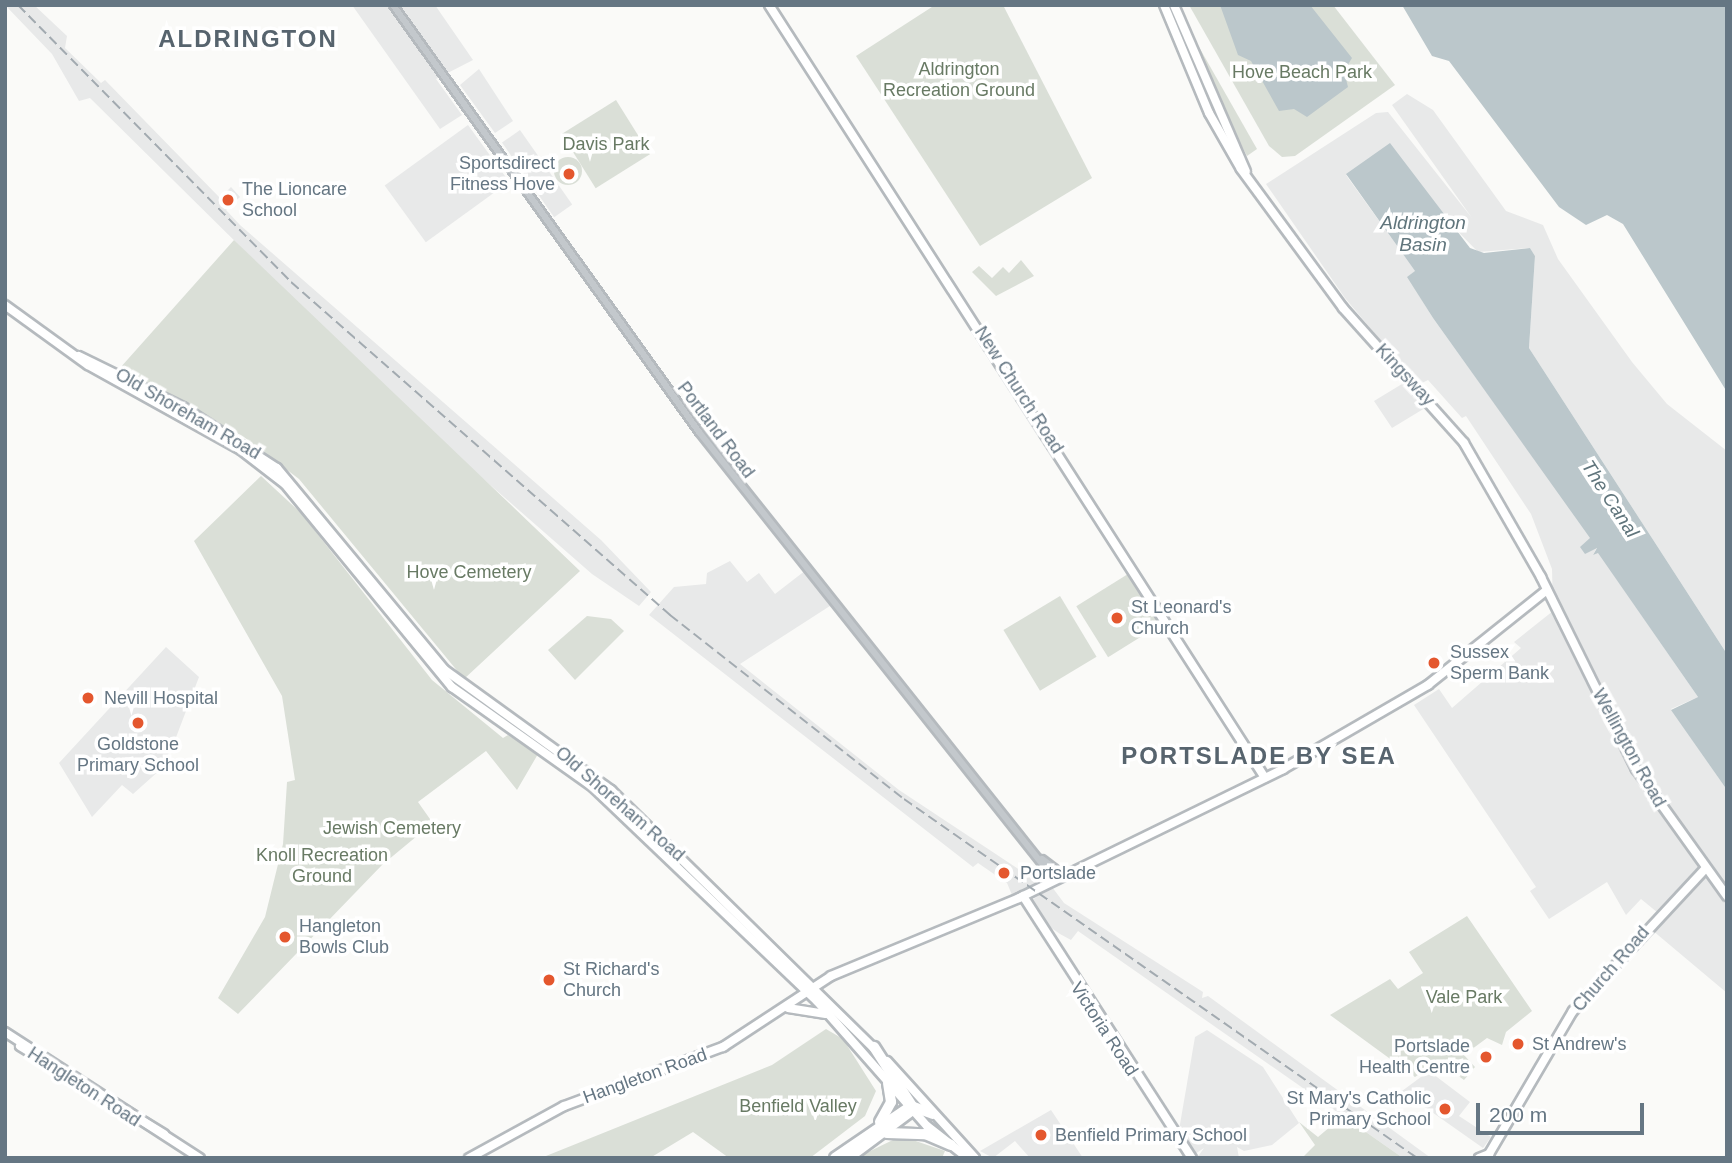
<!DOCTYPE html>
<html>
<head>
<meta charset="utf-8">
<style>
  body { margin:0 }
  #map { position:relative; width:1732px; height:1163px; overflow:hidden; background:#fafaf8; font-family:Helvetica,sans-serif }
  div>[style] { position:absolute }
  .built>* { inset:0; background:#e8e9e9; transform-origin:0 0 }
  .green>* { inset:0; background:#dadfd7; transform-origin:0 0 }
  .round { border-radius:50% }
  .water>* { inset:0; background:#bbc7cb }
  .roads { filter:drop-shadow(2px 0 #b5babe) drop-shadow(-2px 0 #b5babe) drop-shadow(0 2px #b5babe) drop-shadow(0 -2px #b5babe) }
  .minor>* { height:6px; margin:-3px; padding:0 3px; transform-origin:3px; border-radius:3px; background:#c3c8cc }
  .major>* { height:8px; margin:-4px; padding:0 4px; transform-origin:4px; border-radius:4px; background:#fff }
  .highway>* { height:10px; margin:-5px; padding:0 5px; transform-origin:5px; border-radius:5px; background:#fff }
  .rail>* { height:2px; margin-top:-1px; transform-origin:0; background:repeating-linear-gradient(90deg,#a2aab0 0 10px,transparent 0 15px) }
  .dots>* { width:19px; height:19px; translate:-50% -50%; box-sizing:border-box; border:4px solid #fff; border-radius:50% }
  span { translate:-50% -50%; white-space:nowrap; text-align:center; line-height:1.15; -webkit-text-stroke:7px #fff; paint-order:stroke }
  .park-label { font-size:18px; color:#687a64 }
  .poi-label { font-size:18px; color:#657683 }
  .right { translate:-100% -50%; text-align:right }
  .left { translate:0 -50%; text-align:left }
  .street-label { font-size:18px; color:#657683 }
  .water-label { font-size:19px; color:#60757c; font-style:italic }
  .district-label { font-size:24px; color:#57646e; font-weight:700; letter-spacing:2px }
  .frame { position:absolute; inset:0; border:7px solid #657683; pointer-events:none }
  .scale { position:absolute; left:1476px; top:1103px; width:168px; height:32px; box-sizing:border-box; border:4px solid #657683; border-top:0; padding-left:9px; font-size:21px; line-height:24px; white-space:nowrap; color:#657683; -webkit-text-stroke:5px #fff; paint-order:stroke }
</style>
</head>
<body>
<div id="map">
  <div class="built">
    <i style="clip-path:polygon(5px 5px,34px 5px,67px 36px,65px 48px,101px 83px,105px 80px,220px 198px,231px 187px,240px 197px,226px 210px,240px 225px,601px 540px,651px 592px,639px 606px,592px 574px,417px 421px,90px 98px,79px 101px,52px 54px)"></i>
    <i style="clip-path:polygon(352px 5px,435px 5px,473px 60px,436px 79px,462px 115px,440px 129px)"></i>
    <i style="clip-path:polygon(479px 69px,513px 121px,495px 133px,460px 85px)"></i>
    <i style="clip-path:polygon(1407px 94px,1433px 110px,1506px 211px,1543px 225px,1558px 259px,1632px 362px,1667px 404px,1727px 451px,1727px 654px,1529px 348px,1535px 256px,1530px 248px,1478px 252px,1438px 211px,1346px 175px,1416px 272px,1408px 277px,1433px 318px,1591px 538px,1581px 547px,1597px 547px,1593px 555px,1598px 552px,1698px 697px,1671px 709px,1727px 790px,1727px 993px,1652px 930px,1663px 917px,1641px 899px,1626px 915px,1607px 882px,1549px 919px,1530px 891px,1536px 887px,1414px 705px,1439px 689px,1452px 708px,1521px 648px,1514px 642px,1553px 611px,1552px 569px,1531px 514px,1466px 416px,1462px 418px,1428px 380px,1418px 385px,1345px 298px,1266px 184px,1376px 113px,1388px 112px,1472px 218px,1392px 105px)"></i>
    <i style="left:468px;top:125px;width:70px;height:103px;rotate:54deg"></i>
    <i style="left:520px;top:130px;width:91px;height:22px;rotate:55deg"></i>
    <i style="clip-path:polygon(1402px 384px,1425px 408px,1392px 428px,1374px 401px)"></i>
    <i style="clip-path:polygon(730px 561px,747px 582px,759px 573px,775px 594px,806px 570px,833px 604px,740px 664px,899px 790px,1038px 882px,1012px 895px,1007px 883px,978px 863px,973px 867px,649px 615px,674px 587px,706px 584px,707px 573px)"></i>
    <i style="clip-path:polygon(166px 647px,199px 677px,175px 740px,161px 769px,133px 794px,122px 785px,92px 817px,59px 763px)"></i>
    <i style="clip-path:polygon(1052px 887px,1064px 903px,1203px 992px,1202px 998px,1208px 996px,1431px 1158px,1403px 1158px,1078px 931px,1071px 940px,1060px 934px,1040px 920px,1032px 900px)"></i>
    <i style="clip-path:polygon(1207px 1030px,1263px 1067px,1299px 1123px,1272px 1145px,1244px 1151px,1237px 1147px,1239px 1158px,1197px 1158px,1204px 1148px,1195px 1154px,1179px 1130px,1195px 1037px)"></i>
    <i style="clip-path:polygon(1429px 1071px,1470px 1102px,1459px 1116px,1491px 1137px,1483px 1148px,1402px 1091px)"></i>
    <i style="clip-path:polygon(1051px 1110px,1083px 1158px,1030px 1158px,1015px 1141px,993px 1158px,980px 1151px)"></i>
  </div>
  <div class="green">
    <i style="clip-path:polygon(935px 5px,1003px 5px,1092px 178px,980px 246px,856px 56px)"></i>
    <i style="clip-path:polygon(1189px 5px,1333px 5px,1395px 85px,1295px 156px,1282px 157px,1269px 146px)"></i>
    <i style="clip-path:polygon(1191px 33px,1257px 149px,1247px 156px,1222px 108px)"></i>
    <i style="left:616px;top:100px;width:64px;height:64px;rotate:58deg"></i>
    <i class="round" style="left:554px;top:157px;width:28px;height:28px"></i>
    <i style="clip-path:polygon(234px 240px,580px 571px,464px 679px,299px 479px,244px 437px,120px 368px)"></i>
    <i style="clip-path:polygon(1021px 260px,1034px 276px,996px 296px,972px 272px,979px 266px,992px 278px,1003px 267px,1009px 273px)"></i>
    <i style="clip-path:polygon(261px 476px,301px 513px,432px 680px,503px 738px,508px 735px,538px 754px,517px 790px,486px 751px,418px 802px,437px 829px,417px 836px,382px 865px,238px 1014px,218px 998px,265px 917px,283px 844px,287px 782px,295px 780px,282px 696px,194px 541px)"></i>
    <i style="left:1128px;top:574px;width:60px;height:61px;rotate:58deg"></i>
    <i style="left:1060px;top:596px;width:71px;height:66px;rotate:59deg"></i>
    <i style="clip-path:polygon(587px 616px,611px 619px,624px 631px,575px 680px,548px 650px)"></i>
    <i style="clip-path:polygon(1467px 916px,1532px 1011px,1506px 1032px,1502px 1045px,1487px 1038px,1464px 1055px,1475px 1067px,1464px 1080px,1438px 1061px,1415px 1077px,1330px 1015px,1390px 979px,1398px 989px,1423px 973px,1409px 952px)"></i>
    <i style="clip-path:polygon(826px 1029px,843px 1039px,876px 1091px,865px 1116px,810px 1158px,729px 1158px,693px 1132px,650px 1158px,541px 1158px,772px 1065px)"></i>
    <i style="clip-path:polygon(1343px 1116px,1403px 1158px,1302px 1158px,1315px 1145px,1299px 1122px,1318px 1137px)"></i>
    <i style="clip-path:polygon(901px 1136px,945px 1151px,942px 1158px,856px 1158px)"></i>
  </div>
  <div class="water">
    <i style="clip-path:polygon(1220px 5px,1310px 5px,1352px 58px,1344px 71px,1348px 87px,1307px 117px,1294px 109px,1279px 111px,1251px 61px,1238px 55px)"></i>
    <i style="clip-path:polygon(1402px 5px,1727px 5px,1727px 392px,1623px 224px,1607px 215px,1586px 225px,1559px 207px,1449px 61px,1432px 56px)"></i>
    <i style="clip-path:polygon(1390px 143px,1470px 248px,1484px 253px,1530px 248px,1535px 256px,1529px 348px,1727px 654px,1727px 790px,1671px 710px,1698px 697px,1598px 553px,1593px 555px,1597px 548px,1585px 554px,1580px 547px,1590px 538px,1433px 318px,1407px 277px,1415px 271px,1346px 174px)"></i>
  </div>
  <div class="roads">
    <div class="minor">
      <i style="left:393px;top:5px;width:525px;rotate:54.37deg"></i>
      <i style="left:699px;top:432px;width:572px;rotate:51.53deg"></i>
      <i style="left:1042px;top:859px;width:26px;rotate:37deg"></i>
    </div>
    <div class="major">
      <i style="left:769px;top:5px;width:918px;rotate:57.31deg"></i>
      <i style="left:1164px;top:5px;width:117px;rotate:67.4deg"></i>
      <i style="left:1209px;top:113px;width:64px;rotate:60.3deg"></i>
      <i style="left:1241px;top:169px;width:172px;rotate:53.7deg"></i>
      <i style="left:1343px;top:308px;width:181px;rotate:48.1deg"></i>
      <i style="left:1464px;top:443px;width:155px;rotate:60.1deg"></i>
      <i style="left:1541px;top:577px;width:214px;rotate:63.7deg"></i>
      <i style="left:1636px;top:769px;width:156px;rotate:54.4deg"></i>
      <i style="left:1174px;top:5px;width:181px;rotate:66.6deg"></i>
      <i style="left:5px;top:305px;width:102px;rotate:35.9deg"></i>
      <i style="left:88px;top:365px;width:175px;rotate:29.1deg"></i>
      <i style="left:241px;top:450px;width:56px;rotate:37.7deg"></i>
      <i style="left:285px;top:484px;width:263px;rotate:50.6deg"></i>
      <i style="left:452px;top:687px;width:174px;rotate:35.4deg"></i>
      <i style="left:594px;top:788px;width:308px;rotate:43.7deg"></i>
      <i style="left:817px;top:1001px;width:167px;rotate:48.7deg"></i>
      <i style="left:927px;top:1126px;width:52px;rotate:38deg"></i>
      <i style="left:79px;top:356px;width:116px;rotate:26.1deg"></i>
      <i style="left:183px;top:407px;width:112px;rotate:33deg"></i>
      <i style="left:277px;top:468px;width:263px;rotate:50.3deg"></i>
      <i style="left:445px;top:670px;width:205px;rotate:35.9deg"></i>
      <i style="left:611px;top:790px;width:374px;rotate:44.5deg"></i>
      <i style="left:1023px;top:896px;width:312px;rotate:57.2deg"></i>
      <i style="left:788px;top:1008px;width:38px;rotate:9deg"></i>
      <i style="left:5px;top:1032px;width:232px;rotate:32.9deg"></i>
      <i style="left:20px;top:1046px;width:169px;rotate:31.4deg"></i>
      <i style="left:887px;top:1061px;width:131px;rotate:47.8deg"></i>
      <i style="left:1489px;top:1154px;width:166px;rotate:-59.6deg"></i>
      <i style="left:1573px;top:1011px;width:194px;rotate:-47.1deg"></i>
      <i style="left:469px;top:1158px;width:108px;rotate:-28.7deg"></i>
      <i style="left:564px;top:1106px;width:170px;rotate:-20.4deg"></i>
      <i style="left:723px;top:1047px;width:129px;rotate:-33.3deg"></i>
      <i style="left:831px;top:976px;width:204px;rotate:-22.5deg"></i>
      <i style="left:1019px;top:898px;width:294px;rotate:-26deg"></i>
      <i style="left:1283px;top:769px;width:168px;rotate:-30.1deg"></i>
      <i style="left:1428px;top:685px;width:152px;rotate:-38.6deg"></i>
      <i style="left:1479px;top:1158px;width:11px;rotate:-22deg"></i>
    </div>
    <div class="highway">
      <i style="left:880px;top:1122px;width:23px;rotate:-61deg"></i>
      <i style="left:891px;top:1102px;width:19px;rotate:-99deg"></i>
      <i style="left:887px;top:1133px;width:38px;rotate:2deg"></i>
      <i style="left:925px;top:1134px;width:28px;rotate:23deg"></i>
      <i style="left:835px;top:1158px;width:92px;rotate:-34.4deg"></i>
      <i style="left:911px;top:1106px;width:23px;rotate:20deg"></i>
      <i style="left:848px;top:1158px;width:82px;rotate:-36.6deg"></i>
      <i style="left:914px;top:1109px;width:74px;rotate:-122.8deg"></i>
    </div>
  </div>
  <div class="rail">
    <i style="left:18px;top:5px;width:389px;rotate:45.4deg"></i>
    <i style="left:291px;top:282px;width:505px;rotate:41.3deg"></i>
    <i style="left:670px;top:615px;width:298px;rotate:38.2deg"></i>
    <i style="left:904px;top:799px;width:626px;rotate:34.98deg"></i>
  </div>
  <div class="dots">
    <i style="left:569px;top:174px;background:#e4572e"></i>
    <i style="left:228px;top:200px;background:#e4572e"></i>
    <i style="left:1117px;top:618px;background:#e4572e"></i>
    <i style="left:1434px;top:663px;background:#e4572e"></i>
    <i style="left:88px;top:698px;background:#e4572e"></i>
    <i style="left:138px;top:723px;background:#e4572e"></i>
    <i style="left:1004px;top:873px;background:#e4572e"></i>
    <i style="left:285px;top:937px;background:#e4572e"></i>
    <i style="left:549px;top:980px;background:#e4572e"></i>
    <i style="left:1518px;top:1044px;background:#e4572e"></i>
    <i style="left:1486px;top:1057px;background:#e4572e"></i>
    <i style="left:1445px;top:1109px;background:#e4572e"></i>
    <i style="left:1041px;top:1135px;background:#e4572e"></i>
  </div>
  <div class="park-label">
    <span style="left:959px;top:80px">Aldrington<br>Recreation Ground</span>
    <span style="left:1302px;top:72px">Hove Beach Park</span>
    <span style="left:606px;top:144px">Davis Park</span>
    <span style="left:469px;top:572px">Hove Cemetery</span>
    <span style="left:392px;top:828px">Jewish Cemetery</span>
    <span style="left:322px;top:866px">Knoll Recreation<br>Ground</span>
    <span style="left:1464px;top:997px">Vale Park</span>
    <span style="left:798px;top:1106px">Benfield Valley</span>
  </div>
  <div class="poi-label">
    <span class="right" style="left:555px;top:174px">Sportsdirect<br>Fitness Hove</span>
    <span class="left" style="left:242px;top:200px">The Lioncare<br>School</span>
    <span class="left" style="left:1131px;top:618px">St Leonard's<br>Church</span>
    <span class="left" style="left:1450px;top:663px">Sussex<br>Sperm Bank</span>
    <span class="left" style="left:104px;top:698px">Nevill Hospital</span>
    <span style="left:138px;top:755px">Goldstone<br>Primary School</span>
    <span class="left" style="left:1020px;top:873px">Portslade</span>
    <span class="left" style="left:299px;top:937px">Hangleton<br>Bowls Club</span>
    <span class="left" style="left:563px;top:980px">St Richard's<br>Church</span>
    <span class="left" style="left:1532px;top:1044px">St Andrew's</span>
    <span class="right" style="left:1470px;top:1057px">Portslade<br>Health Centre</span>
    <span class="right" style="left:1431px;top:1109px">St Mary's Catholic<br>Primary School</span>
    <span class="left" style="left:1055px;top:1135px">Benfield Primary School</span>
  </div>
  <div class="street-label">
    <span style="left:1405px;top:375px;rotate:47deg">Kingsway</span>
    <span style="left:1019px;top:390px;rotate:57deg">New Church Road</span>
    <span style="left:188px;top:414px;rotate:30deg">Old Shoreham Road</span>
    <span style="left:716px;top:430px;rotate:53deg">Portland Road</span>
    <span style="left:1629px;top:748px;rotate:61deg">Wellington Road</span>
    <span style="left:620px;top:804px;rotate:41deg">Old Shoreham Road</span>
    <span style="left:1611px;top:969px;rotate:-49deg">Church Road</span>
    <span style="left:1104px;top:1029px;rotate:57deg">Victoria Road</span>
    <span style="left:645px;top:1076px;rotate:-20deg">Hangleton Road</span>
    <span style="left:84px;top:1087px;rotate:33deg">Hangleton Road</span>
  </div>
  <div class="water-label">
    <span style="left:1423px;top:234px">Aldrington<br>Basin</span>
    <span style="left:1610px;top:499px;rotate:57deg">The Canal</span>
  </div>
  <div class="district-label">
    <span style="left:248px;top:39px">ALDRINGTON</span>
    <span style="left:1259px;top:756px">PORTSLADE BY SEA</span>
  </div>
  <div class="frame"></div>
  <div class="scale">200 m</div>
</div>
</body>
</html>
